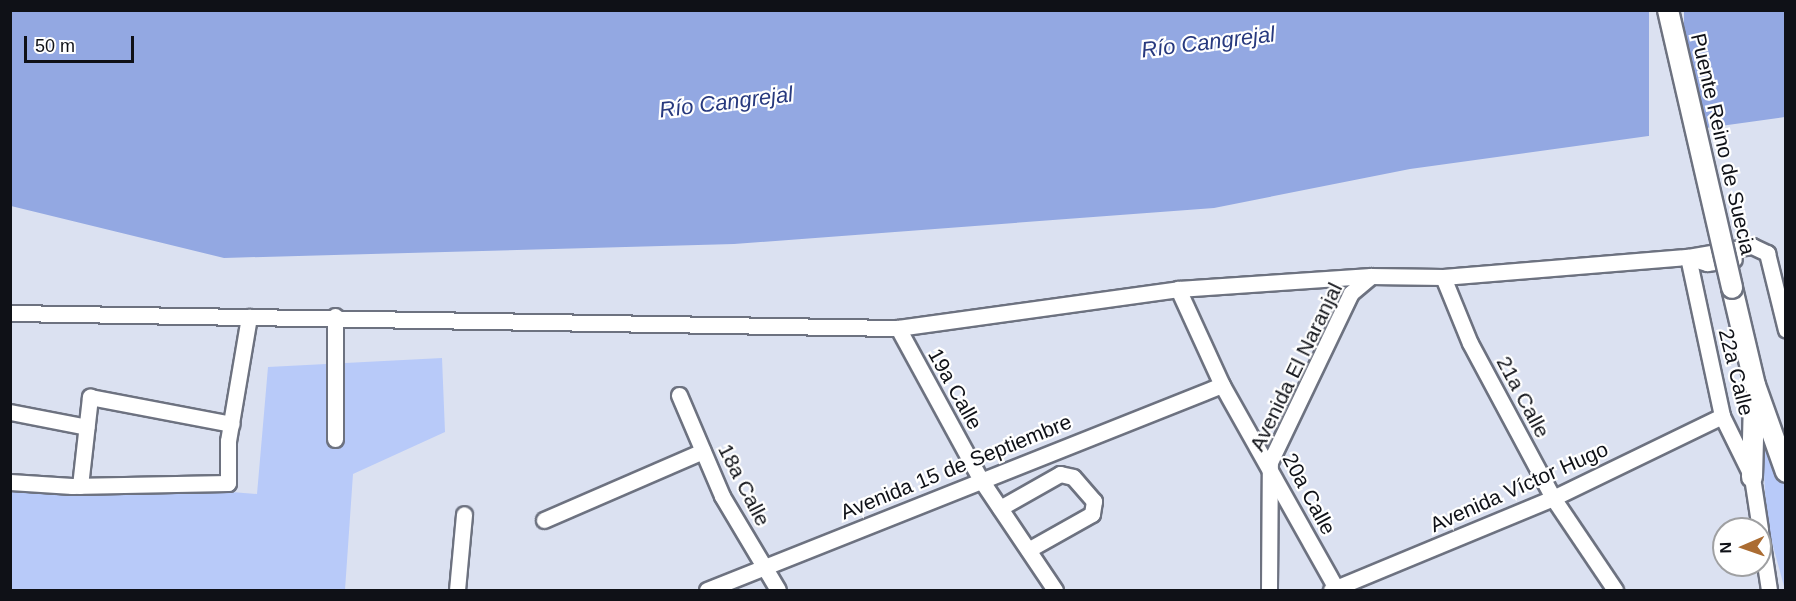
<!DOCTYPE html>
<html>
<head>
<meta charset="utf-8">
<style>
  body { margin:0 }
  #map { position:relative; width:1796px; height:601px; overflow:hidden; background:#dbe1f1; font-family:Helvetica,sans-serif }
  div>[style] { position:absolute }
  .green>* { inset:0; background:#b8caf9 }
  .water>* { inset:0; background:#93a8e2 }
  .pier>* { inset:0; background:#dbe1f1; transform-origin:0 0 }
  .roads { filter:drop-shadow(2px 0 #6d7280) drop-shadow(-2px 0 #6d7280) drop-shadow(0 2px #6d7280) drop-shadow(0 -2px #6d7280) }
  .minor>* { height:15px; margin:-7.5px; padding:0 7.5px; transform-origin:7.5px; border-radius:7.5px; background:#fff }
  .major>* { height:20px; margin:-10px; padding:0 10px; transform-origin:10px; border-radius:10px; background:#fff }
  .bridges { filter:drop-shadow(2px 0 #6d7280) drop-shadow(-2px 0 #6d7280) drop-shadow(0 2px #6d7280) drop-shadow(0 -2px #6d7280) }
  .major-bridge>* { height:20px; margin:-10px; padding:0 10px; transform-origin:10px; border-radius:10px; background:#fff }
  span { translate:-50% -50%; white-space:nowrap; text-align:center; line-height:1.15; -webkit-text-stroke:4.5px #fff; paint-order:stroke }
  .street-label { font-size:21px; color:#0f1117 }
  .water-label { font-size:22px; color:#27397e; font-style:italic }
  .frame { position:absolute; inset:0; border:12px solid #0f1117; pointer-events:none }
  .north { position:absolute; left:1712px; top:517px; width:60px; height:60px; box-sizing:border-box; background:#fff; border:2px solid #9fa0a2; border-radius:50%; rotate:268deg; font-size:16px; font-weight:700; line-height:24px; text-align:center; color:#0f1117 }
  .north::after { content:''; display:block; margin:auto; width:21px; height:27px; background:#ab6c32; clip-path:polygon(50% 0,100% 100%,50% 72%,0 100%) }
  .scale { position:absolute; left:24px; top:36px; width:110px; height:27px; box-sizing:border-box; border:3px solid #0f1117; border-top:0; padding-left:8px; font-size:18px; line-height:21px; white-space:nowrap; color:#0f1117; -webkit-text-stroke:4px #fff; paint-order:stroke }
</style>
</head>
<body>
<div id="map">
  <div class="green">
    <i style="clip-path:polygon(442px 358px,445px 432px,353px 474px,345px 590px,11px 590px,11px 474px,257px 494px,268px 367px)"></i>
    <i style="clip-path:polygon(1761px 423px,1785px 486px,1785px 590px,1767px 524px)"></i>
  </div>
  <div class="water">
    <i style="clip-path:polygon(11px 11px,1785px 11px,1785px 117px,1410px 169px,1214px 208px,734px 244px,224px 258px,11px 206px)"></i>
  </div>
  <div class="pier">
    <i style="left:1649px;top:11px;width:35px;height:128px"></i>
  </div>
  <div class="roads">
    <div class="minor">
      <i style="left:1688px;top:257px;width:163px;rotate:77.9deg"></i>
      <i style="left:1722px;top:416px;width:68px;rotate:63.8deg"></i>
      <i style="left:1752px;top:477px;width:53px;rotate:81.3deg"></i>
      <i style="left:1688px;top:257px;width:20px;rotate:18deg"></i>
      <i style="left:1707px;top:263px;width:27px;rotate:-8deg"></i>
      <i style="left:1443px;top:277px;width:71px;rotate:67.8deg"></i>
      <i style="left:1470px;top:343px;width:176px;rotate:61.8deg"></i>
      <i style="left:1553px;top:498px;width:111px;rotate:56deg"></i>
      <i style="left:1178px;top:289px;width:106px;rotate:65.4deg"></i>
      <i style="left:1222px;top:385px;width:235px;rotate:60.7deg"></i>
      <i style="left:10px;top:313px;width:888px;rotate:0.97deg"></i>
      <i style="left:898px;top:328px;width:283px;rotate:-7.9deg"></i>
      <i style="left:1178px;top:289px;width:193px;rotate:-3.9deg"></i>
      <i style="left:1371px;top:276px;width:72px;rotate:0.8deg"></i>
      <i style="left:1443px;top:277px;width:246px;rotate:-4.7deg"></i>
      <i style="left:1688px;top:257px;width:65px;rotate:-9.8deg"></i>
      <i style="left:1752px;top:246px;width:17px;rotate:25deg"></i>
      <i style="left:1767px;top:253px;width:79px;rotate:76.1deg"></i>
      <i style="left:898px;top:328px;width:173px;rotate:61.4deg"></i>
      <i style="left:981px;top:480px;width:133px;rotate:56.1deg"></i>
      <i style="left:679px;top:395px;width:110px;rotate:66.9deg"></i>
      <i style="left:722px;top:496px;width:109px;rotate:59.2deg"></i>
      <i style="left:10px;top:412px;width:78px;rotate:11deg"></i>
      <i style="left:335px;top:439px;width:123px;rotate:-90deg"></i>
      <i style="left:10px;top:482px;width:62px;rotate:3.7deg"></i>
      <i style="left:72px;top:486px;width:156px;rotate:-1.1deg"></i>
      <i style="left:228px;top:483px;width:42px;rotate:-90deg"></i>
      <i style="left:228px;top:441px;width:126px;rotate:-80.4deg"></i>
      <i style="left:80px;top:486px;width:90px;rotate:-83.6deg"></i>
      <i style="left:90px;top:397px;width:144px;rotate:10.8deg"></i>
      <i style="left:1000px;top:508px;width:69px;rotate:-29.5deg"></i>
      <i style="left:1060px;top:474px;width:13px;rotate:13deg"></i>
      <i style="left:1073px;top:477px;width:32px;rotate:49deg"></i>
      <i style="left:1094px;top:501px;width:13px;rotate:99deg"></i>
      <i style="left:1092px;top:514px;width:73px;rotate:150.6deg"></i>
      <i style="left:544px;top:520px;width:173px;rotate:-23.5deg"></i>
      <i style="left:1760px;top:531px;width:60px;rotate:81.3deg"></i>
      <i style="left:457px;top:590px;width:76px;rotate:-84.7deg"></i>
      <i style="left:707px;top:590px;width:554px;rotate:-21.71deg"></i>
      <i style="left:1269px;top:590px;width:128px;rotate:-89.6deg"></i>
      <i style="left:1270px;top:462px;width:187px;rotate:-64.4deg"></i>
      <i style="left:1351px;top:293px;width:26px;rotate:-40deg"></i>
      <i style="left:1331px;top:590px;width:240px;rotate:-22.5deg"></i>
      <i style="left:1553px;top:498px;width:188px;rotate:-25.9deg"></i>
    </div>
    <div class="major">
      <i style="left:1732px;top:288px;width:100px;rotate:76.7deg"></i>
      <i style="left:1755px;top:385px;width:92px;rotate:70.4deg"></i>
      <i style="left:1752px;top:477px;width:78px;rotate:-88.5deg"></i>
    </div>
  </div>
  <div class="bridges">
    <div class="major-bridge">
      <i style="left:1668px;top:10px;width:285px;rotate:77deg"></i>
    </div>
  </div>
  <div class="street-label">
    <span style="left:1723px;top:144px;rotate:77deg">Puente Reino de Suecia</span>
    <span style="left:1296px;top:367px;rotate:-64deg">Avenida El Naranjal</span>
    <span style="left:1736px;top:372px;rotate:76deg">22a Calle</span>
    <span style="left:955px;top:389px;rotate:61deg">19a Calle</span>
    <span style="left:1523px;top:397px;rotate:62deg">21a Calle</span>
    <span style="left:956px;top:467px;rotate:-22deg">Avenida 15 de Septiembre</span>
    <span style="left:744px;top:485px;rotate:63deg">18a Calle</span>
    <span style="left:1519px;top:487px;rotate:-24deg">Avenida Víctor Hugo</span>
    <span style="left:1309px;top:494px;rotate:62deg">20a Calle</span>
  </div>
  <div class="water-label">
    <span style="left:1208px;top:42px;rotate:-7deg">Río Cangrejal</span>
    <span style="left:726px;top:102px;rotate:-7deg">Río Cangrejal</span>
  </div>
  <div class="frame"></div>
  <div class="north">N</div>
  <div class="scale">50 m</div>
</div>
</body>
</html>
